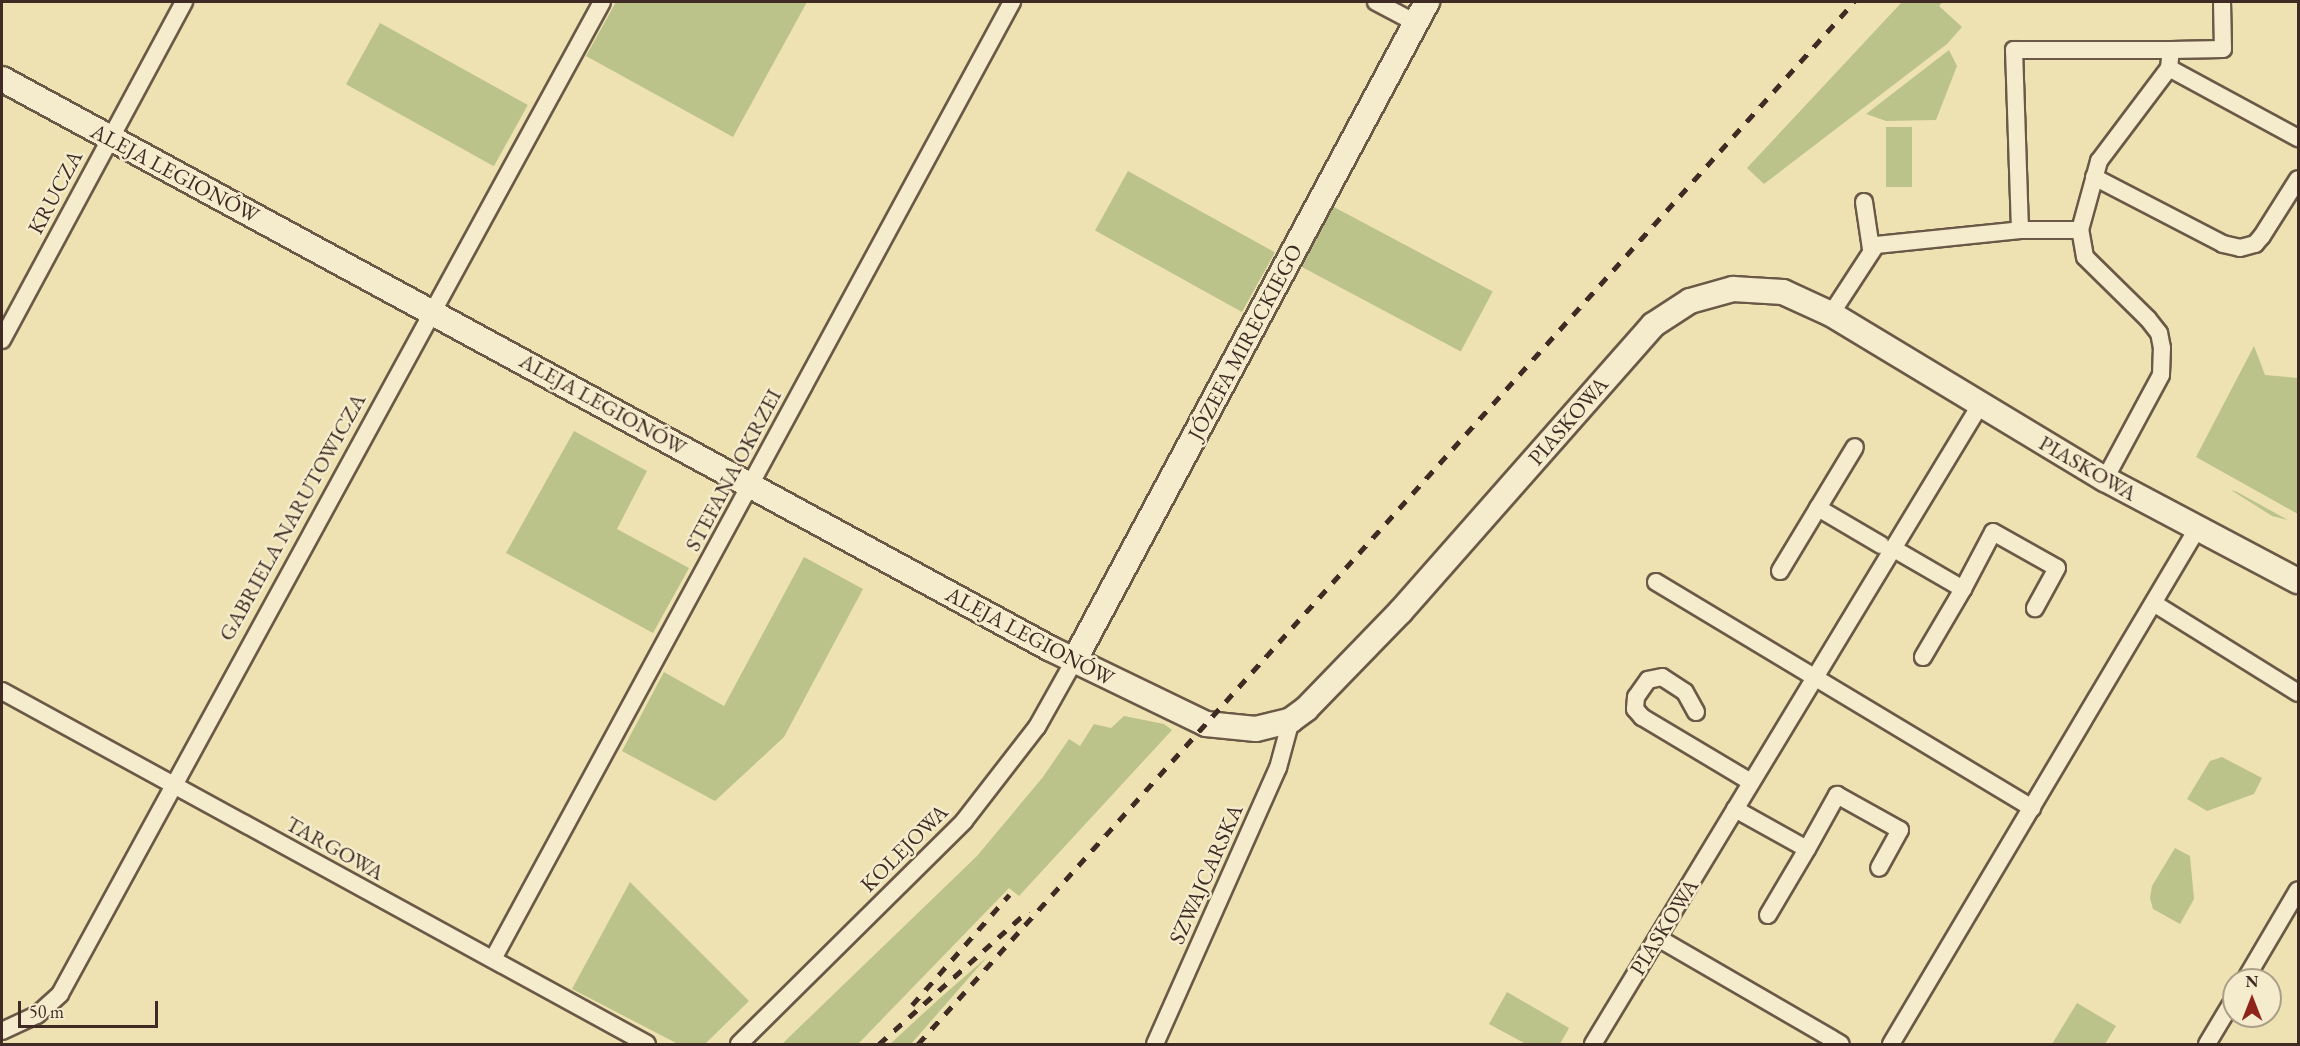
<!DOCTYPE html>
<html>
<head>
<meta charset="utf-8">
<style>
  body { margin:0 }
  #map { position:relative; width:2300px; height:1046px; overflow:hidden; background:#eee2b2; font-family:"EB Garamond",serif }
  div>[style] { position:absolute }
  .green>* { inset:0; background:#bbc38a; transform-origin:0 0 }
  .roads { filter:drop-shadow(2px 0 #6b5947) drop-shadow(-2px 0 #6b5947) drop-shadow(0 2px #6b5947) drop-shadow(0 -2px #6b5947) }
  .street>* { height:16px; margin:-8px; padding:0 8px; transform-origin:8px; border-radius:8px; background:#f4eccd }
  .secondary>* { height:24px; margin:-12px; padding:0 12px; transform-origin:12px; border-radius:12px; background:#f4eccd }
  .rail>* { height:4.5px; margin-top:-2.25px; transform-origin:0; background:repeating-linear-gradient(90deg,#3f2b23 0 10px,transparent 0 20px) }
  span { translate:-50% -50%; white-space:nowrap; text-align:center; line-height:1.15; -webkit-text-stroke:5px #f4eccd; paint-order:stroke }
  .street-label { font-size:22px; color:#3f2b23 }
  .frame { position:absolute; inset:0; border:3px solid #3f2b23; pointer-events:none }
  .north { position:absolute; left:2222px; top:968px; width:60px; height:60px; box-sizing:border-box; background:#f4eccd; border:2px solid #ac9f89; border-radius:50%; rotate:0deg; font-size:16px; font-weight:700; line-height:24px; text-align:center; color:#3f2b23 }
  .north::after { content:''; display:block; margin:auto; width:21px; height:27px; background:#8f2418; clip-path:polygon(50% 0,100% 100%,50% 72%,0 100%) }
  .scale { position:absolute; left:18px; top:1001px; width:140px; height:27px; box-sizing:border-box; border:3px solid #3f2b23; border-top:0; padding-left:8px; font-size:18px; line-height:21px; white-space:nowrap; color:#3f2b23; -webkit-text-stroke:4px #f4eccd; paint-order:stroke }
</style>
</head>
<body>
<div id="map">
  <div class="green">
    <i style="clip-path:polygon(616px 2px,807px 2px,733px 137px,586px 56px)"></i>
    <i style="clip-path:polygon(1902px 2px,1943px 2px,1939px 6px,1962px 27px,1947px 44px,1764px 184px,1747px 168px)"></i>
    <i style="left:380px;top:23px;width:169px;height:70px;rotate:29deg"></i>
    <i style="clip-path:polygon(1949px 50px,1957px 66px,1936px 120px,1886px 121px,1866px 114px)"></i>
    <i style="left:1886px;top:127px;width:26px;height:60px"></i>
    <i style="left:1128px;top:171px;width:168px;height:68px;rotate:29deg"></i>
    <i style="left:1332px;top:206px;width:182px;height:68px;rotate:28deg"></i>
    <i style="clip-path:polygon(2254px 346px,2265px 375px,2298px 378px,2298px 514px,2196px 457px)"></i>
    <i style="clip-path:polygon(574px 431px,647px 471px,617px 529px,689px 568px,653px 633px,506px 553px)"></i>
    <i style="clip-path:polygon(2231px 490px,2237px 492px,2288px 520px,2272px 516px)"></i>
    <i style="clip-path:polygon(804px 557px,863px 589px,784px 737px,715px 801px,622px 751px,664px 672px,724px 706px)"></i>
    <i style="clip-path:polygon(1124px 716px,1164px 724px,1172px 730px,1019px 896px,1009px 888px,858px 1044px,782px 1044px,977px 856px,1043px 777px,1069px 739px,1080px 746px,1094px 724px,1111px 728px)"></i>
    <i style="clip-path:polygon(2222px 757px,2262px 778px,2254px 794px,2207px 811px,2187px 799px,2210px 761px)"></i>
    <i style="clip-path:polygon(2175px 848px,2190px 856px,2194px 899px,2180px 924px,2153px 909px,2150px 898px,2152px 886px)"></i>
    <i style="clip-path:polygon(630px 882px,749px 1001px,705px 1044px,678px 1044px,572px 989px)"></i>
    <i style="clip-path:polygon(987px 957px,911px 1044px,890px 1044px,939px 999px)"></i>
    <i style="clip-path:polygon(1507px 992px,1569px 1028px,1560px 1044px,1526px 1044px,1489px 1024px)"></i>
    <i style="clip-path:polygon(2077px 1003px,2116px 1026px,2105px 1044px,2052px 1044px)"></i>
  </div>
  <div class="roads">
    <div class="street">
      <i style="left:1376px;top:2px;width:45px;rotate:27.7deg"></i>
      <i style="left:2169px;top:68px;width:147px;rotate:28.5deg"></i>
      <i style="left:2094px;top:177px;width:145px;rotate:27.4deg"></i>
      <i style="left:2223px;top:244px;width:17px;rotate:13deg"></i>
      <i style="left:2240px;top:248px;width:16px;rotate:-15deg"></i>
      <i style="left:2255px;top:244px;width:11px;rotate:-49deg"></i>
      <i style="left:2262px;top:236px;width:67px;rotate:-57.7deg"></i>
      <i style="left:1864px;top:202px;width:48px;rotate:81.5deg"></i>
      <i style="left:2020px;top:230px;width:180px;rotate:-91.9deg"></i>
      <i style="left:2014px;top:50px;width:157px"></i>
      <i style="left:1831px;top:314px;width:82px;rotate:-56.9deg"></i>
      <i style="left:1876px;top:245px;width:145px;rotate:-5.9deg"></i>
      <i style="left:2020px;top:230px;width:60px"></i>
      <i style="left:2px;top:340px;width:384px;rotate:-61.7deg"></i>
      <i style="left:2105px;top:479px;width:118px;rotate:-61.7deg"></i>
      <i style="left:2161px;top:375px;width:27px;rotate:-88deg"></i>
      <i style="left:2162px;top:348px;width:15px;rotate:-101deg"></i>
      <i style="left:2159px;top:333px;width:18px;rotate:-128deg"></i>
      <i style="left:2148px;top:319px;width:88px;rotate:-135.5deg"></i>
      <i style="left:2085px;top:257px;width:27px;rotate:-100deg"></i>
      <i style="left:2080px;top:230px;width:72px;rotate:-74.6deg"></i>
      <i style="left:2099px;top:161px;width:116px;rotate:-53deg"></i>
      <i style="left:2169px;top:68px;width:18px;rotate:-84deg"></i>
      <i style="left:2171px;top:50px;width:52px;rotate:-1.1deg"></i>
      <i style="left:2223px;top:49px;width:47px;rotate:-91.2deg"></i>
      <i style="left:1818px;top:508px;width:71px;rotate:-58.8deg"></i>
      <i style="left:1901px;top:553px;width:72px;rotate:30.1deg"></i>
      <i style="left:1963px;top:589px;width:79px;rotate:120.5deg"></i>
      <i style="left:1780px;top:571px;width:74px;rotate:-58.9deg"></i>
      <i style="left:1818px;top:508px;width:73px;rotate:30.4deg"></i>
      <i style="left:1656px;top:582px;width:439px;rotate:31deg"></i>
      <i style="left:1963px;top:589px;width:64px;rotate:-62.2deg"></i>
      <i style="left:1993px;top:532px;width:73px;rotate:29.4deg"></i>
      <i style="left:2057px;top:568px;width:46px;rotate:118.8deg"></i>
      <i style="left:2155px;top:604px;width:168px;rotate:31.9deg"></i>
      <i style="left:2px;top:691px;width:735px;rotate:28.69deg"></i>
      <i style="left:1696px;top:712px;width:23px;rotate:-119deg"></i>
      <i style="left:1685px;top:692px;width:27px;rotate:-147deg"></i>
      <i style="left:1662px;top:677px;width:14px;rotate:168deg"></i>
      <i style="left:1648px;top:680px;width:21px;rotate:125deg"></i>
      <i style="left:1636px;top:697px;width:12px;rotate:95deg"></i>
      <i style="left:1635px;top:709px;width:11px;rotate:49deg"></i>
      <i style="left:1642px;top:717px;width:127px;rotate:30.8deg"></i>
      <i style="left:1735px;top:809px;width:82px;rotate:29.1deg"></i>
      <i style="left:1807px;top:849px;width:62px;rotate:-60.9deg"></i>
      <i style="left:1837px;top:795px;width:72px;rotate:29.1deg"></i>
      <i style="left:1900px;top:830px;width:43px;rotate:118.9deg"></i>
      <i style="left:1768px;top:915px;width:77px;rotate:-59.4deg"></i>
      <i style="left:1658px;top:938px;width:211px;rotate:30.1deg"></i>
      <i style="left:493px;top:959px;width:1089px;rotate:-61.53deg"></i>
      <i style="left:2245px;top:980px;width:104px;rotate:-59.5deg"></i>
      <i style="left:2px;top:1031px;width:38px;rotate:-25deg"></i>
      <i style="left:37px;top:1015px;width:31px;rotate:-42deg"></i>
      <i style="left:60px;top:994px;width:1130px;rotate:-61.35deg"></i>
      <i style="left:739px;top:1044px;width:317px;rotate:-44.7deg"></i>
      <i style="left:964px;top:821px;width:119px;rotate:-52.2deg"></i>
      <i style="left:1037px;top:727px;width:76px;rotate:-60.7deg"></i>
      <i style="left:1155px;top:1044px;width:302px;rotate:-66deg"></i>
      <i style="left:1278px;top:768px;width:50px;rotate:-74.8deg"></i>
      <i style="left:1593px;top:1044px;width:747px;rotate:-58.8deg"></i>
      <i style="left:1891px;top:1044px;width:599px;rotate:-59.28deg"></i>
      <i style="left:2207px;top:1044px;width:52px;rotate:-59deg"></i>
    </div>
    <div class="secondary">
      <i style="left:2px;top:79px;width:1192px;rotate:28.52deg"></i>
      <i style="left:1049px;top:648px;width:174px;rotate:25.8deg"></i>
      <i style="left:1206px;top:724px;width:50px;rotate:5.7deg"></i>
      <i style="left:1256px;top:729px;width:36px;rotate:-14deg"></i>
      <i style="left:1291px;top:720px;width:19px;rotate:-36deg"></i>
      <i style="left:1306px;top:709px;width:136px;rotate:-45.9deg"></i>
      <i style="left:1401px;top:611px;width:381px;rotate:-48.6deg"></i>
      <i style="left:1653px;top:325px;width:44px;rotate:-33deg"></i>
      <i style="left:1690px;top:301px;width:45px;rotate:-15.6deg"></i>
      <i style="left:1733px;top:289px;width:50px;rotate:3.4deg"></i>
      <i style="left:1783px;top:292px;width:53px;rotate:24.6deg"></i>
      <i style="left:1831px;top:314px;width:320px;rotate:31.1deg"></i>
      <i style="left:2105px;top:479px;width:218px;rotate:27.9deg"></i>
      <i style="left:1074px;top:661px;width:748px;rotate:-61.82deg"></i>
    </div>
  </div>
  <div class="rail">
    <i style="left:912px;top:1005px;width:147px;rotate:-48.6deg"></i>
    <i style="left:879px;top:1044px;width:200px;rotate:-41.8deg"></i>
    <i style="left:918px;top:1044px;width:1401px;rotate:-48.07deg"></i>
  </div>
  <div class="street-label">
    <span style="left:175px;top:173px;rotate:28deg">ALEJA LEGIONÓW</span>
    <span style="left:55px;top:192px;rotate:-62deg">KRUCZA</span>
    <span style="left:1245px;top:342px;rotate:-62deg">JÓZEFA MIRECKIEGO</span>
    <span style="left:603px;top:404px;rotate:29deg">ALEJA LEGIONÓW</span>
    <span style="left:1568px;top:421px;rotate:-49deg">PIASKOWA</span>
    <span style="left:2088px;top:468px;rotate:30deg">PIASKOWA</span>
    <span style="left:733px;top:470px;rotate:-62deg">STEFANA OKRZEI</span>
    <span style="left:292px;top:517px;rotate:-61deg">GABRIELA NARUTOWICZA</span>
    <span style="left:1030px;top:636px;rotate:28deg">ALEJA LEGIONÓW</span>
    <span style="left:335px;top:848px;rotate:29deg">TARGOWA</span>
    <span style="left:904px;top:848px;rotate:-45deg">KOLEJOWA</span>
    <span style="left:1206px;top:874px;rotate:-66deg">SZWAJCARSKA</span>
    <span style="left:1664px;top:927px;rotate:-58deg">PIASKOWA</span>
  </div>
  <div class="frame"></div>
  <div class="north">N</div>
  <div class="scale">50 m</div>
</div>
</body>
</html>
